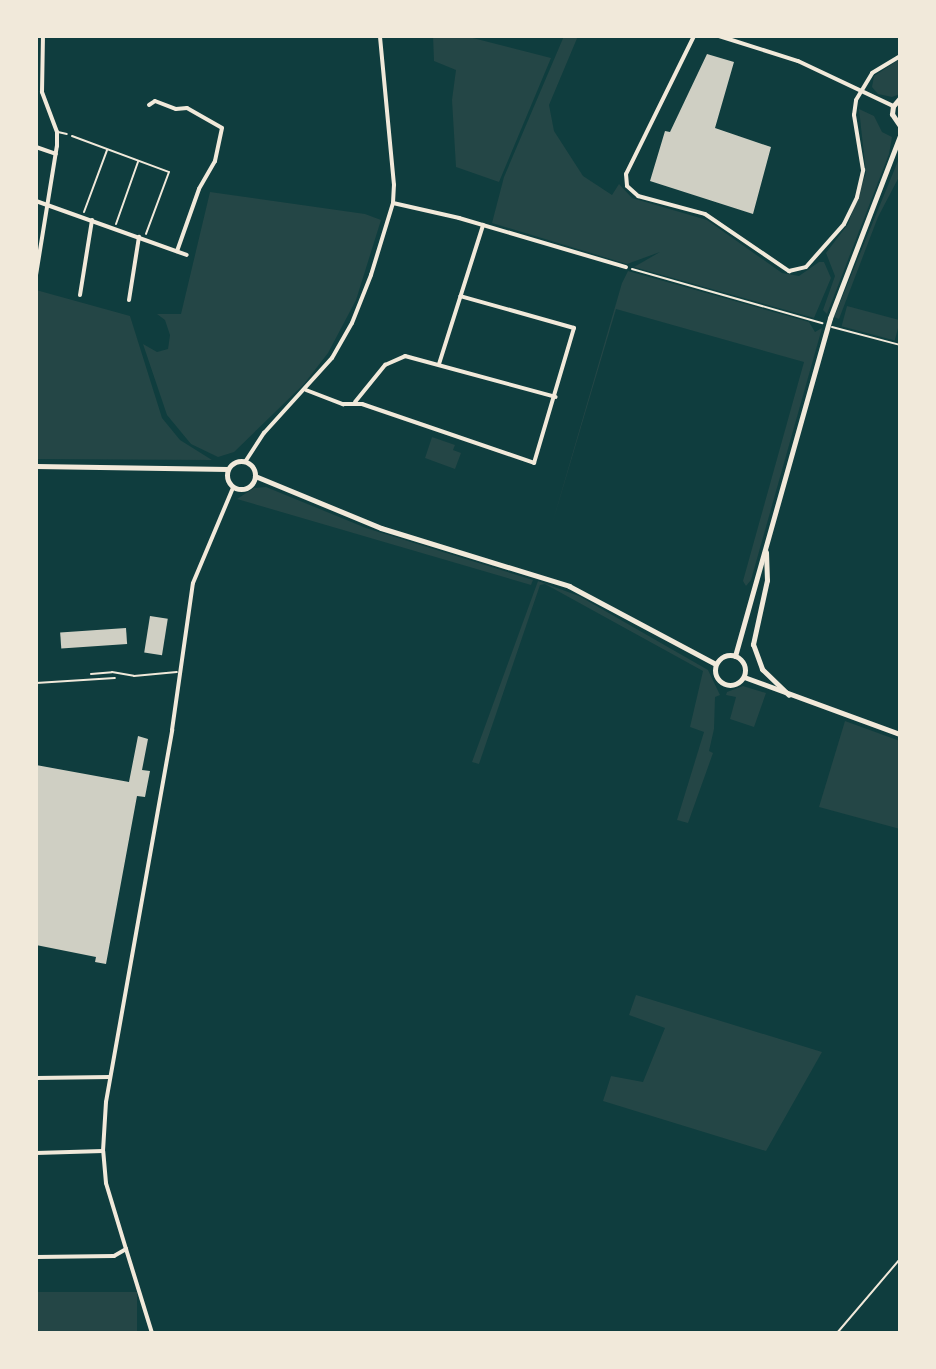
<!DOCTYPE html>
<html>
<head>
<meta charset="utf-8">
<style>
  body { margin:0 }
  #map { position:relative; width:936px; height:1369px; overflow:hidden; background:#0f3d3e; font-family:Rubik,sans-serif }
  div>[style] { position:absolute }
  .green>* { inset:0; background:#244646; transform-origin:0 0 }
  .building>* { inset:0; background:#cfcfc3; transform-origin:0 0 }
  .path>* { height:2px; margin:-1px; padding:0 1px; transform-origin:1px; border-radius:1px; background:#f1e9da }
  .service>* { height:2px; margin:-1px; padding:0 1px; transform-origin:1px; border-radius:1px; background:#f1e9da }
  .minor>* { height:4px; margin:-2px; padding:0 2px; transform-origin:2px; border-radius:2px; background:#f1e9da }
  .tertiary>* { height:5px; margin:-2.5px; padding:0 2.5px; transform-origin:2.5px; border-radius:2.5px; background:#f1e9da }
  .secondary>* { height:5px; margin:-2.5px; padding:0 2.5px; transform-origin:2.5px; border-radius:2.5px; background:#f1e9da }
  .secondary>.ring { margin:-2.5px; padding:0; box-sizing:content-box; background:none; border:5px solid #f1e9da; border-radius:50% }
  span { translate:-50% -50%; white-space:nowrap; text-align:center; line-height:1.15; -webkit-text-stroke:6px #f1e9da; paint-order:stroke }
  .frame { position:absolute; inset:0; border:38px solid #f1e9da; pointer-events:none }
</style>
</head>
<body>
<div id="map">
  <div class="green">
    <i style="clip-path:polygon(433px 36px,465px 36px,551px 58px,499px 182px,456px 167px,452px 100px,456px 70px,434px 61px)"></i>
    <i style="clip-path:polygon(564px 36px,578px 36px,549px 105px,554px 131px,583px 176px,612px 195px,619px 184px,632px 198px,707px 220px,782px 273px,799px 276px,819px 262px,824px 262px,831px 278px,814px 318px,634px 267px,660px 252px,627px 264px,492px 223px,504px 177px)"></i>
    <i style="clip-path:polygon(900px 59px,900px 94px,892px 97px,878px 94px,872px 87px,874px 76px)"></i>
    <i style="clip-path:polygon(859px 109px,874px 116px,882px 132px,892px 137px,889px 154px,827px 314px,823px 310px,835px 276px,826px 253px,848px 224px,866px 173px)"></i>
    <i style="clip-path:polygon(900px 156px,900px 175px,878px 217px,839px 319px,834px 317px)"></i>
    <i style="clip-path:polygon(210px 192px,365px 214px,381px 220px,356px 300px,328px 353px,304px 384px,234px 452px,218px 457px,191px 444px,167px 415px,143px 344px,157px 352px,168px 349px,170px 335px,165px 320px,157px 314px,181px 314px)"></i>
    <i style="clip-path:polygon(628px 271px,809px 322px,815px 332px,822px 328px,751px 580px,746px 586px,743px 581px,804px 362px,616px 309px,551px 528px,622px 283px)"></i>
    <i style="clip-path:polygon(36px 290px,130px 316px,162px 418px,180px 440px,212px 460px,36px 459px)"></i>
    <i style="left:847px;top:306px;width:55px;height:21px;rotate:15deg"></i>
    <i style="clip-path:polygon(432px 437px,455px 445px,453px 450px,461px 453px,455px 469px,425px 458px)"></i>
    <i style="clip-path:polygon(266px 487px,366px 528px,533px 580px,531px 585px,237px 499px,254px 488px)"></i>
    <i style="clip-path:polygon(538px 581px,579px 596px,708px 670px,720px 695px,715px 697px,714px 729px,709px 751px,713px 753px,688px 823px,677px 820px,704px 732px,690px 727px,703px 671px,545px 584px,540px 585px,479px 764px,472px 762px)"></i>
    <i style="clip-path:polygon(743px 686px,766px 693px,754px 727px,730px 719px,736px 697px,726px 695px,727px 692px)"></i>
    <i style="clip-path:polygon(845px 721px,900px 741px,900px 829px,819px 807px)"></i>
    <i style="clip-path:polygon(636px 995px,822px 1052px,766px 1151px,603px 1101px,611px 1076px,643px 1082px,665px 1028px,629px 1015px)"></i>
    <i style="left:36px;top:1292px;width:101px;height:41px"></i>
  </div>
  <div class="building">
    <i style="clip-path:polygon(707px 54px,734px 62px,715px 128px,771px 147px,753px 214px,650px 181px,665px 131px,670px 132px)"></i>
    <i style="left:150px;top:616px;width:18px;height:37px;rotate:9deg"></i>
    <i style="left:126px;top:628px;width:16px;height:66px;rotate:86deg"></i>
    <i style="clip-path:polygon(138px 736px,148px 739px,142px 770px,150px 771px,145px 797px,137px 796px,106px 964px,95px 962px,96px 957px,36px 945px,36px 765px,129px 782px)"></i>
  </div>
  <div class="path">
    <i style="left:72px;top:136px;width:103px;rotate:20.4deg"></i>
    <i style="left:169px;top:172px;width:66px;rotate:110.4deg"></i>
    <i style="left:84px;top:212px;width:66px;rotate:-69.6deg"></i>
    <i style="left:116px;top:224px;width:66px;rotate:-70.5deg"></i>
    <i style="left:632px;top:269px;width:198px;rotate:15.9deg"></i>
    <i style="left:832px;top:327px;width:70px;rotate:14.8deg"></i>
    <i style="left:36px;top:683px;width:79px;rotate:-3.6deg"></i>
    <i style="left:837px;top:1333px;width:97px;rotate:-49.6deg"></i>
  </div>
  <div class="service">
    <i style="left:58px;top:132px;width:9px;rotate:13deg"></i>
    <i style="left:91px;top:674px;width:21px;rotate:-5deg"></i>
    <i style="left:112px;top:672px;width:22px;rotate:10deg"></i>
    <i style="left:134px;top:676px;width:43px;rotate:-5.3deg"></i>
  </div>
  <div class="minor">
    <i style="left:694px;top:36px;width:154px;rotate:116.2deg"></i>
    <i style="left:626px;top:174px;width:12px;rotate:85deg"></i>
    <i style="left:627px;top:186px;width:15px;rotate:42deg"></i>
    <i style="left:638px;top:196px;width:69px;rotate:15deg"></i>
    <i style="left:705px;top:214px;width:102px;rotate:34.2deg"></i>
    <i style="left:789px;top:271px;width:17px;rotate:-13deg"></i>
    <i style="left:806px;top:267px;width:57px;rotate:-48.5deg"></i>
    <i style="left:844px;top:224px;width:30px;rotate:-64deg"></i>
    <i style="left:857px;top:197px;width:28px;rotate:-77deg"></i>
    <i style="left:863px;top:170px;width:56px;rotate:-99.3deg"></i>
    <i style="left:854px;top:115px;width:15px;rotate:-82deg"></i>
    <i style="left:856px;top:100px;width:31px;rotate:-59deg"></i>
    <i style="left:872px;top:73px;width:33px;rotate:-31deg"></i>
    <i style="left:719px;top:36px;width:83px;rotate:17.6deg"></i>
    <i style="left:798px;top:61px;width:105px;rotate:25.3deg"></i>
    <i style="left:149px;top:105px;width:7px;rotate:-34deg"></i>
    <i style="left:155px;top:101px;width:22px;rotate:21deg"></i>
    <i style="left:176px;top:109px;width:11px;rotate:-5deg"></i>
    <i style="left:187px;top:108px;width:40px;rotate:29.7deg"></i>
    <i style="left:222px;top:128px;width:34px;rotate:102deg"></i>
    <i style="left:215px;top:161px;width:32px;rotate:120deg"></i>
    <i style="left:199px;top:189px;width:66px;rotate:109.5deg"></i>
    <i style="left:36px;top:147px;width:21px;rotate:19deg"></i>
    <i style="left:36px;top:201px;width:160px;rotate:19.7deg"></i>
    <i style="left:393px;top:203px;width:68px;rotate:12.8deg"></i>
    <i style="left:459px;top:218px;width:174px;rotate:16.4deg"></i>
    <i style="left:36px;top:275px;width:131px;rotate:-80.8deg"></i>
    <i style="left:57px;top:146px;width:14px;rotate:-90deg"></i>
    <i style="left:57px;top:132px;width:43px;rotate:-110.6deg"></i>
    <i style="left:42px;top:92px;width:56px;rotate:-89deg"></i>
    <i style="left:80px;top:295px;width:76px;rotate:-80.9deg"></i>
    <i style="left:129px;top:300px;width:64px;rotate:-81deg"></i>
    <i style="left:439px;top:364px;width:146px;rotate:-72.4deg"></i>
    <i style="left:306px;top:390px;width:40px;rotate:21deg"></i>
    <i style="left:343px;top:404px;width:19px"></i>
    <i style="left:362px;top:404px;width:182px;rotate:18.9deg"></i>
    <i style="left:534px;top:463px;width:141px;rotate:-73.5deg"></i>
    <i style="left:574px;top:328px;width:118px;rotate:-164.3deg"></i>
    <i style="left:355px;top:402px;width:48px;rotate:-51deg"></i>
    <i style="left:385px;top:365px;width:22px;rotate:-24deg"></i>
    <i style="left:405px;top:356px;width:156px;rotate:15.2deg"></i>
    <i style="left:245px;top:462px;width:35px;rotate:-57deg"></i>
    <i style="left:264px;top:433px;width:101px;rotate:-47.8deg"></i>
    <i style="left:332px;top:358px;width:40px;rotate:-60.3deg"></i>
    <i style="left:352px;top:323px;width:52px;rotate:-68.4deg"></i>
    <i style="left:371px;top:275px;width:75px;rotate:-73deg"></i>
    <i style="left:393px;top:203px;width:18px;rotate:-87deg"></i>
    <i style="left:394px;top:185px;width:150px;rotate:-95.4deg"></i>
    <i style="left:36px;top:1078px;width:74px;rotate:-0.8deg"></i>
    <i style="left:36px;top:1153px;width:67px;rotate:-1.7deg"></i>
    <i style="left:126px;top:1249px;width:88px;rotate:72.8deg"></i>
    <i style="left:36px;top:1257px;width:78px;rotate:-0.7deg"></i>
    <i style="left:114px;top:1256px;width:14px;rotate:-30deg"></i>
    <i style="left:126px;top:1249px;width:69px;rotate:-106.9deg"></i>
    <i style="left:106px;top:1183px;width:32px;rotate:-95deg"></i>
    <i style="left:103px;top:1151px;width:49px;rotate:-86.5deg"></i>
    <i style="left:106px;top:1102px;width:378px;rotate:-79.9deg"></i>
    <i style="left:172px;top:730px;width:148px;rotate:-81.9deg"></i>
    <i style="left:193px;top:583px;width:103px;rotate:-67.2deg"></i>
  </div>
  <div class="tertiary">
    <i style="left:900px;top:98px;width:11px;rotate:131deg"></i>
    <i style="left:893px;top:106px;width:8px;rotate:97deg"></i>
    <i style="left:892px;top:114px;width:14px;rotate:56deg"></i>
    <i style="left:766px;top:552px;width:28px;rotate:88deg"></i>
    <i style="left:767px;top:580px;width:66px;rotate:102.3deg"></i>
    <i style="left:753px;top:644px;width:27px;rotate:70deg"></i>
    <i style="left:762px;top:669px;width:37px;rotate:44deg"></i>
    <i style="left:735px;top:656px;width:351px;rotate:-74.3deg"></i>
    <i style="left:830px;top:318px;width:195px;rotate:-69deg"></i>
  </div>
  <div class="secondary">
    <i class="ring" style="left:227px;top:461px;width:23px;height:23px"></i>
    <i style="left:36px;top:466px;width:192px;rotate:0.9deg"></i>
    <i style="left:255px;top:476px;width:136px;rotate:22.4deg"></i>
    <i style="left:381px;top:528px;width:197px;rotate:17.1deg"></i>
    <i style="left:569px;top:586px;width:166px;rotate:28deg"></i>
    <i class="ring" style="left:715px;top:655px;width:25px;height:25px"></i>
    <i style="left:744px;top:677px;width:166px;rotate:20.1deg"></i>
  </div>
  <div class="frame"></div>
</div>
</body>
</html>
